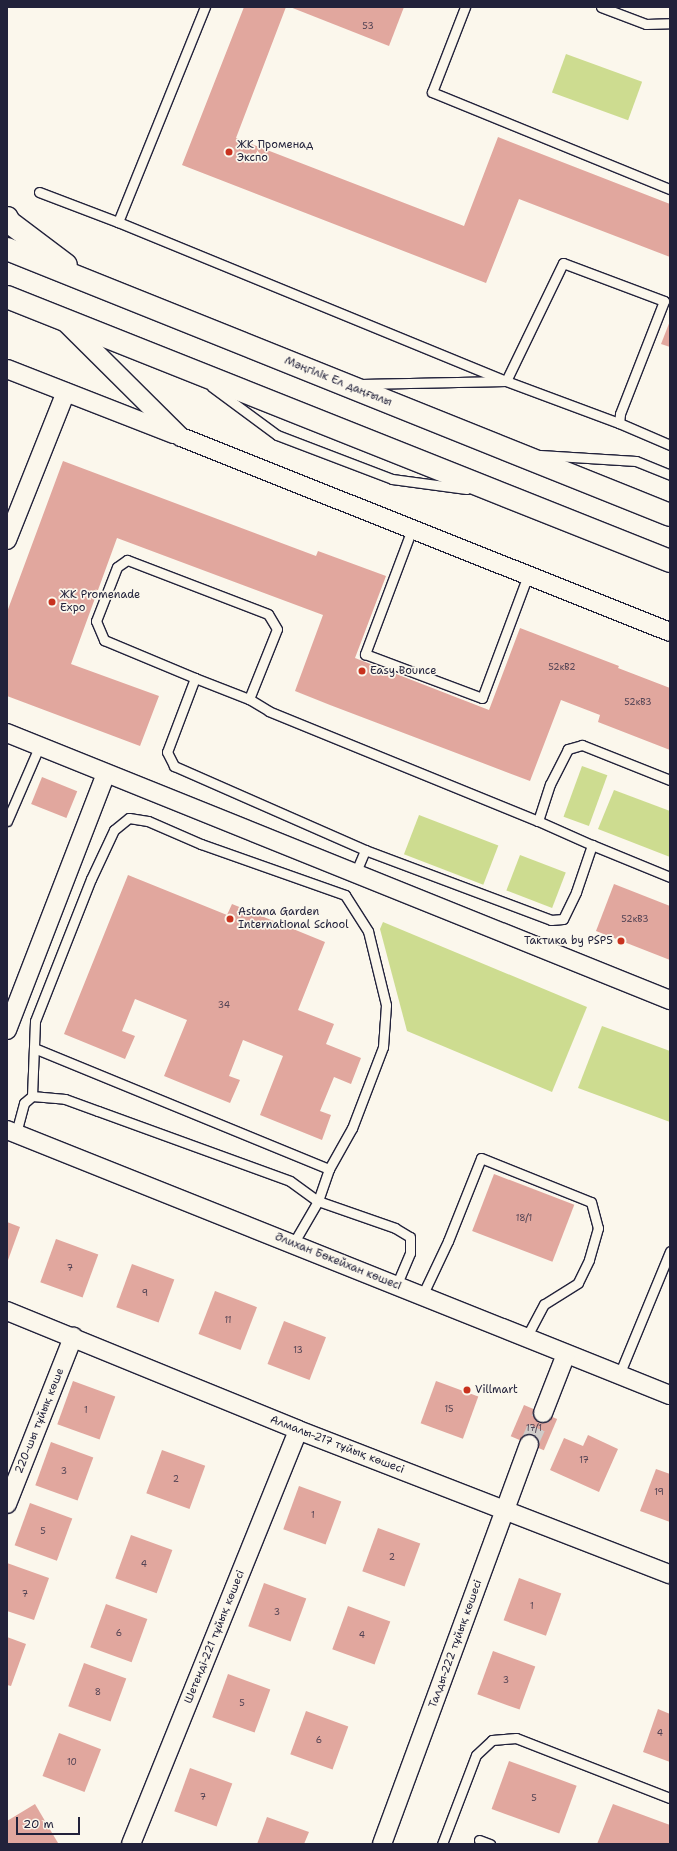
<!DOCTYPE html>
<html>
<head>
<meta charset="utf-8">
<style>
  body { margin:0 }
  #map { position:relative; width:677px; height:1851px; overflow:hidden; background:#fbf7ec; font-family:"Shantell Sans",sans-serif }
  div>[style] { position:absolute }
  .green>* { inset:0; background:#cddc90; transform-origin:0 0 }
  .building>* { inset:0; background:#e1a79e; transform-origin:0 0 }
  .minor-tunnel>* { height:18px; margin-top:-9px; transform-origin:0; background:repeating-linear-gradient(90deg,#d0ccc9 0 18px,transparent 0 27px) }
  .roads { filter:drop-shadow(1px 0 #22223b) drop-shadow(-1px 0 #22223b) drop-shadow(0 1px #22223b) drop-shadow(0 -1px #22223b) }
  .service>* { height:9px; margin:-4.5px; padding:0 4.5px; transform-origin:4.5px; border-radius:4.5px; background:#fbf7ec }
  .minor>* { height:18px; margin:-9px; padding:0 9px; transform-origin:9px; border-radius:9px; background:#fbf7ec }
  .secondary>* { height:22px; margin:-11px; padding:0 11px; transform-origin:11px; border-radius:11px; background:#fbf7ec }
  .dots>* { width:11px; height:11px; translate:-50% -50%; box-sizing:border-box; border:2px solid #fbf7ec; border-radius:50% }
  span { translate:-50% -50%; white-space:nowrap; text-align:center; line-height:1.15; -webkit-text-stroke:3.5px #fbf7ec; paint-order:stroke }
  .number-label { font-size:9px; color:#524354 }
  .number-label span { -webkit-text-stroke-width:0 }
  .poi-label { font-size:11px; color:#22223b }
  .left { translate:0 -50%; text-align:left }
  .right { translate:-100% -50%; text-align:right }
  .street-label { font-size:11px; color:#22223b }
  .frame { position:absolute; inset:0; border:8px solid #22223b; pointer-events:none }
  .scale { position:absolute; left:16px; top:1817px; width:64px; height:18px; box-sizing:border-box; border:2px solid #22223b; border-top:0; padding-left:5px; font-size:12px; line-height:14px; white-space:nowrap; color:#22223b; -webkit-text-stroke:3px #fbf7ec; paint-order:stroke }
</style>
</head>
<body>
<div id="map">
  <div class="green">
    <i style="left:566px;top:54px;width:81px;height:41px;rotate:20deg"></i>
    <i style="left:582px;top:766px;width:27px;height:54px;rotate:20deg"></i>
    <i style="clip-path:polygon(614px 790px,670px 811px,670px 857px,598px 829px)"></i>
    <i style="left:419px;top:815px;width:85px;height:42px;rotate:21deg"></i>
    <i style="left:520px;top:855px;width:49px;height:38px;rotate:21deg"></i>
    <i style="clip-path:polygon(383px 922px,587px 1007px,552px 1092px,407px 1031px,380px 929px)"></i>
    <i style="clip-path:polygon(602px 1026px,670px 1051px,670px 1122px,578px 1088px)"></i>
  </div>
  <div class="building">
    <i style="clip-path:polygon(244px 7px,286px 7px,236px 138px,464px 226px,498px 137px,670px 204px,670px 257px,519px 199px,486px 283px,182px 165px)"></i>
    <i style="clip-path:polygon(290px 7px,404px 7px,389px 46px)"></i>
    <i style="clip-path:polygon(670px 321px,670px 347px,661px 344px)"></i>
    <i style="clip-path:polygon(63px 461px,316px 556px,318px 551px,386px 576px,355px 658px,489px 710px,520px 628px,619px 666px,618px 668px,670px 688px,670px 750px,598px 722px,600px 715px,561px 700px,530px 781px,330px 705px,295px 691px,323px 615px,117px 538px,71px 664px,159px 696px,140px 746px,7px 696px,7px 612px)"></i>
    <i style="left:42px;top:777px;width:38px;height:29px;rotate:22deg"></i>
    <i style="clip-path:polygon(128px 875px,227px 915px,232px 904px,325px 942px,298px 1010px,334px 1024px,326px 1044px,361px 1058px,351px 1084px,334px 1077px,320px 1111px,331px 1115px,322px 1140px,260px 1115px,283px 1056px,243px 1040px,229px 1076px,240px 1080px,230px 1103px,164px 1076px,187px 1020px,135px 999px,122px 1031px,135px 1036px,125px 1059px,64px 1034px)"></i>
    <i style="clip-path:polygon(614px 884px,670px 906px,670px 960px,596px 931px)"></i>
    <i style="left:494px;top:1174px;width:86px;height:61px;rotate:21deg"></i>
    <i style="clip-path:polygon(7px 1222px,20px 1227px,7px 1263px)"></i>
    <i style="left:56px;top:1239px;width:45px;height:46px;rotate:20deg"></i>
    <i style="left:132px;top:1264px;width:45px;height:46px;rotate:20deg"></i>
    <i style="left:215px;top:1291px;width:45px;height:46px;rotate:21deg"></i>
    <i style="left:284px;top:1321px;width:45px;height:46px;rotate:21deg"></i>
    <i style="left:73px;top:1381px;width:45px;height:46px;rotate:20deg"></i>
    <i style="left:436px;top:1381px;width:45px;height:45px;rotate:20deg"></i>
    <i style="left:524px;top:1405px;width:36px;height:34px;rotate:23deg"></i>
    <i style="clip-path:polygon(588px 1435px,618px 1449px,599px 1492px,550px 1470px,564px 1438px,583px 1446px)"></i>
    <i style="left:51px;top:1442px;width:45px;height:46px;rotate:20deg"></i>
    <i style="left:162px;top:1450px;width:46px;height:46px;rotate:20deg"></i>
    <i style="clip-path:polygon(656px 1469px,670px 1474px,670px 1522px,640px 1511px)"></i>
    <i style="left:299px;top:1486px;width:45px;height:46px;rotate:20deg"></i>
    <i style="left:30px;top:1503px;width:45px;height:45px;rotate:20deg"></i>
    <i style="left:378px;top:1528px;width:45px;height:46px;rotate:20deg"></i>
    <i style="left:131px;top:1535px;width:44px;height:46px;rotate:20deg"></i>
    <i style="clip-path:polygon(7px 1563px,49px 1578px,34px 1620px,7px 1611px)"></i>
    <i style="left:519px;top:1578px;width:45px;height:45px;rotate:20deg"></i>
    <i style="left:264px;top:1583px;width:45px;height:46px;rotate:20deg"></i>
    <i style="left:106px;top:1604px;width:44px;height:46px;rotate:20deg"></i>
    <i style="left:348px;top:1606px;width:45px;height:46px;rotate:20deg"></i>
    <i style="clip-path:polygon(7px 1637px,26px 1644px,11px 1686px,7px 1685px)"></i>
    <i style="left:493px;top:1651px;width:45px;height:46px;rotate:20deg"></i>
    <i style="left:84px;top:1663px;width:45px;height:46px;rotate:20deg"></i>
    <i style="left:228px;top:1674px;width:45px;height:46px;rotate:20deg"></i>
    <i style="clip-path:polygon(658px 1709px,670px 1714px,670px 1762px,643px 1752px)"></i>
    <i style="left:306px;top:1711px;width:45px;height:46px;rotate:20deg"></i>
    <i style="left:59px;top:1733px;width:45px;height:46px;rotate:21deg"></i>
    <i style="left:509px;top:1761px;width:72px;height:51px;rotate:20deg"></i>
    <i style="left:190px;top:1768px;width:45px;height:46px;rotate:20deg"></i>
    <i style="clip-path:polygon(35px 1804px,58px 1843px,7px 1844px,7px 1821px)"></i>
    <i style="clip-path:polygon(613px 1804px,670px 1825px,670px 1844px,597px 1844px)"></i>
    <i style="clip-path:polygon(267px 1817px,309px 1832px,304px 1844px,257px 1844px)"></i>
  </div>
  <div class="minor-tunnel">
    <i style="left:529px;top:1444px;width:34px;rotate:-66deg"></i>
  </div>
  <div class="roads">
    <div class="service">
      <i style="left:465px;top:7px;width:91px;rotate:111.2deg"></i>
      <i style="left:432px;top:92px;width:257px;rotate:22.2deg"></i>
      <i style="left:601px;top:7px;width:48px;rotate:20.7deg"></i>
      <i style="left:646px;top:24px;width:24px;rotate:-2deg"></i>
      <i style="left:39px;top:192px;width:85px;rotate:20.8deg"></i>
      <i style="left:118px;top:222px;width:419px;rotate:22.3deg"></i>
      <i style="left:506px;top:381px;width:131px;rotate:-64.2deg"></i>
      <i style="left:563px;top:263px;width:108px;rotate:20.6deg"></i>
      <i style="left:664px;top:301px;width:121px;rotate:111.3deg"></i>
      <i style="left:620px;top:414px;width:9px;rotate:96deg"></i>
      <i style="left:118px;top:222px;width:232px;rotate:-68deg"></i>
      <i style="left:361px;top:384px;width:145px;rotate:-1.2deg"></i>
      <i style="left:506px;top:381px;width:121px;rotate:20.4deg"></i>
      <i style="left:619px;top:423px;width:56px;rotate:23.3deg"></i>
      <i style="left:212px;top:387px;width:81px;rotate:36.4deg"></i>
      <i style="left:277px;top:435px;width:123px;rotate:20.9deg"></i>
      <i style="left:392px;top:479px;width:75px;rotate:7.7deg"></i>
      <i style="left:540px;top:455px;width:96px;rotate:3.6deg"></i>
      <i style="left:636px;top:461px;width:37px;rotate:22deg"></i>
      <i style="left:412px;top:529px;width:134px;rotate:110.6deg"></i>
      <i style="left:365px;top:654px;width:125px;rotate:20.6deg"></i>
      <i style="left:482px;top:698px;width:131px;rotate:-69.5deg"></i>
      <i style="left:195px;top:678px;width:58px;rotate:21.3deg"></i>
      <i style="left:670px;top:780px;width:95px;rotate:-158.3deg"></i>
      <i style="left:582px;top:745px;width:15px;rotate:164deg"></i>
      <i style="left:568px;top:749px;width:39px;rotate:117deg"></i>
      <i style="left:550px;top:784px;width:39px;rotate:108deg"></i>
      <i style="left:538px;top:821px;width:291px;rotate:-157.8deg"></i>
      <i style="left:269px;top:711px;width:23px;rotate:-149deg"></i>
      <i style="left:249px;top:699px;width:75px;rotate:-68.2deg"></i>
      <i style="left:277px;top:629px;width:17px;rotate:-121deg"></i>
      <i style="left:268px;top:614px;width:151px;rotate:-159deg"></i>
      <i style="left:127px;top:560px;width:12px;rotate:145deg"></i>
      <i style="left:117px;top:567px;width:58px;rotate:111.3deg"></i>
      <i style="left:96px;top:621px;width:21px;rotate:67deg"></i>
      <i style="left:104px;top:640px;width:99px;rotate:22.7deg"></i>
      <i style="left:195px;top:678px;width:79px;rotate:110.7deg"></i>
      <i style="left:167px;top:752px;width:16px;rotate:63deg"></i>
      <i style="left:174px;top:766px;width:209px;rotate:23.7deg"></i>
      <i style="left:365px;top:850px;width:199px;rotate:20.6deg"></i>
      <i style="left:551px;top:920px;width:12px;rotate:-5deg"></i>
      <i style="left:563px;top:919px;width:30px;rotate:-64deg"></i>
      <i style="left:576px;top:892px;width:50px;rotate:-71.2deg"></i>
      <i style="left:592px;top:845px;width:84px;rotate:22.3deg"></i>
      <i style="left:7px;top:821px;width:81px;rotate:-66.6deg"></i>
      <i style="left:538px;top:821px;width:59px;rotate:24deg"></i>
      <i style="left:355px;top:874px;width:26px;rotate:-67deg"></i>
      <i style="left:34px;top:1048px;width:319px;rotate:22.3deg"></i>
      <i style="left:32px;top:1096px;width:33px;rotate:5deg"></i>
      <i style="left:65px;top:1099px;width:35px;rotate:20deg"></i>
      <i style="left:98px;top:1111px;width:204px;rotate:20deg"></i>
      <i style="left:290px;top:1181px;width:34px;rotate:36deg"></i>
      <i style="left:318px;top:1201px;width:82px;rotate:19.3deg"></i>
      <i style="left:395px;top:1228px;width:17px;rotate:31deg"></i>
      <i style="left:410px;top:1237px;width:16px;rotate:90deg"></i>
      <i style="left:410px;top:1253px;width:36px;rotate:113deg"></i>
      <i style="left:16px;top:1133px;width:31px;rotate:-75deg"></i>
      <i style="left:24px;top:1103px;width:11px;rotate:-41deg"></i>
      <i style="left:32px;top:1096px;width:75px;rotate:-87.7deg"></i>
      <i style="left:35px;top:1021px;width:153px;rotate:-68.5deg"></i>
      <i style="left:91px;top:879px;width:54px;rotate:-64.9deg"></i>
      <i style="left:114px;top:830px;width:19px;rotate:-39deg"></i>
      <i style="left:129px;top:818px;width:19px;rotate:9deg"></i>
      <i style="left:148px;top:821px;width:58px;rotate:23.5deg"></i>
      <i style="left:201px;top:844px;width:153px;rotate:19.5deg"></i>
      <i style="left:345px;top:895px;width:43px;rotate:57.4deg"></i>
      <i style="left:368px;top:931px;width:76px;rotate:76.3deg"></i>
      <i style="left:386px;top:1005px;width:42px;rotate:94.1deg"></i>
      <i style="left:383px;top:1047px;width:87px;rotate:110.9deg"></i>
      <i style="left:352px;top:1128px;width:47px;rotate:119.3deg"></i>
      <i style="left:329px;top:1169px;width:34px;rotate:109deg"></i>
      <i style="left:318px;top:1201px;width:50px;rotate:120.2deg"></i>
      <i style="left:422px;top:1296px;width:61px;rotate:-64.7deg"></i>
      <i style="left:448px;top:1241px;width:89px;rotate:-68.3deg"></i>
      <i style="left:481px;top:1158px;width:118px;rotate:21.8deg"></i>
      <i style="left:591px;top:1202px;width:27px;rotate:75deg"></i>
      <i style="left:598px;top:1228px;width:33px;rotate:106deg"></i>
      <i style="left:589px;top:1260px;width:25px;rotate:116deg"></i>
      <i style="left:578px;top:1283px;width:40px;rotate:148deg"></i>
      <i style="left:544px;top:1304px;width:38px;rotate:118deg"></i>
      <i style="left:619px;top:1375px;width:134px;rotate:-67.6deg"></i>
      <i style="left:479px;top:1840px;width:12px;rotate:20deg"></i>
      <i style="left:442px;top:1844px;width:95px;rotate:-69.1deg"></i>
      <i style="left:476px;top:1755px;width:22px;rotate:-43deg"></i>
      <i style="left:492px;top:1740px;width:24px;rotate:-5deg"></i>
      <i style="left:516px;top:1738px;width:165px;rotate:21.3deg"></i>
    </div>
    <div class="minor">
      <i style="left:63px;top:320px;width:166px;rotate:44.8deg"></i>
      <i style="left:181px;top:437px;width:526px;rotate:21.74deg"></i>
      <i style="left:7px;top:369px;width:179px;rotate:21.3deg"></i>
      <i style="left:7px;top:540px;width:159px;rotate:-68.3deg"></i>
      <i style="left:7px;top:733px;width:715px;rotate:21.94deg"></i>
      <i style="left:7px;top:1030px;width:274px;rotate:-68.9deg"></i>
      <i style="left:7px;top:1130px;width:714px;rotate:21.79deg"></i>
      <i style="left:7px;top:1311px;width:314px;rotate:22.2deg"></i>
      <i style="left:298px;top:1430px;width:399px;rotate:21.2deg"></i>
      <i style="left:543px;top:1413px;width:63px;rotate:-68.7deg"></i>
      <i style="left:7px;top:1504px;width:180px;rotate:-68.4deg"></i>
      <i style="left:131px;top:1844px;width:446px;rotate:-68deg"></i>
      <i style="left:382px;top:1844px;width:426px;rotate:-69.8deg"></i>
    </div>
    <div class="secondary">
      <i style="left:7px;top:218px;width:4px;rotate:63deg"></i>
      <i style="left:9px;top:222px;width:71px;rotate:37deg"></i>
      <i style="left:7px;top:249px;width:714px;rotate:21.86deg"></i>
      <i style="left:7px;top:297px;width:714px;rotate:21.71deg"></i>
    </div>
  </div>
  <div class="dots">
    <i style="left:229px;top:152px;background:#c8321e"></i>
    <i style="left:52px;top:602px;background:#c8321e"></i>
    <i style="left:362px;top:671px;background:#c8321e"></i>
    <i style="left:230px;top:919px;background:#c8321e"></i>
    <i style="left:621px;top:941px;background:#c8321e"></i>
    <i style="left:467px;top:1390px;background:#c8321e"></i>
  </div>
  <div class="number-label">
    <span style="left:368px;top:26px">53</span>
    <span style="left:562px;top:667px">52кВ2</span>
    <span style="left:638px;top:702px">52кВ3</span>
    <span style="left:635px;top:919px">52кВ3</span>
    <span style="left:224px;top:1005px">34</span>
    <span style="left:524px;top:1218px">18/1</span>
    <span style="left:70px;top:1268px">7</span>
    <span style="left:145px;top:1293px">9</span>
    <span style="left:228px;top:1320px">11</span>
    <span style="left:298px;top:1350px">13</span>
    <span style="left:449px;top:1409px">15</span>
    <span style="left:86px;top:1410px">1</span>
    <span style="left:534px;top:1428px">17/1</span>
    <span style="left:584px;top:1460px">17</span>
    <span style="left:64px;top:1471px">3</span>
    <span style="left:176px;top:1479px">2</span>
    <span style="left:659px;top:1492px">19</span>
    <span style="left:313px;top:1515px">1</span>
    <span style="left:43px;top:1531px">5</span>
    <span style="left:392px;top:1557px">2</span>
    <span style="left:144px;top:1564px">4</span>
    <span style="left:25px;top:1594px">7</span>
    <span style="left:532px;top:1606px">1</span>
    <span style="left:277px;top:1612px">3</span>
    <span style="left:119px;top:1633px">6</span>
    <span style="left:362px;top:1635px">4</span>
    <span style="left:506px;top:1680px">3</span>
    <span style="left:98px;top:1692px">8</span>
    <span style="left:242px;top:1703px">5</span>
    <span style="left:660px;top:1733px">4</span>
    <span style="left:319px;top:1740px">6</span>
    <span style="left:72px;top:1762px">10</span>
    <span style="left:203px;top:1797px">7</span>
    <span style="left:534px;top:1798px">5</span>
  </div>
  <div class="poi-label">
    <span class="left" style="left:237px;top:152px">ЖК Променад<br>Экспо</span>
    <span class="left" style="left:60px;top:602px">ЖК Promenade<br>Expo</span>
    <span class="left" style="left:370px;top:671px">Easy Bounce</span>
    <span class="left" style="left:238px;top:919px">Astana Garden<br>International School</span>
    <span class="right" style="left:613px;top:941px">Тактика by PSP5</span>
    <span class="left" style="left:475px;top:1390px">Villmart</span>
  </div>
  <div class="street-label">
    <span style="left:338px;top:382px;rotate:22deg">Мәңгілік Ел даңғылы</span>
    <span style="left:338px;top:1262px;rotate:22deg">Әлихан Бөкейхан көшесі</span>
    <span style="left:40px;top:1421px;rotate:-68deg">220-шы тұйық көше</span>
    <span style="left:337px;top:1445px;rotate:21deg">Алмалы-217 тұйық көшесі</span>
    <span style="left:215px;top:1637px;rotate:-68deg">Шетенді-221 тұйық көшесі</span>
    <span style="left:456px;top:1644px;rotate:-70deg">Талды-222 тұйық көшесі</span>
  </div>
  <div class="frame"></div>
  <div class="scale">20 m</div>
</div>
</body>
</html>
